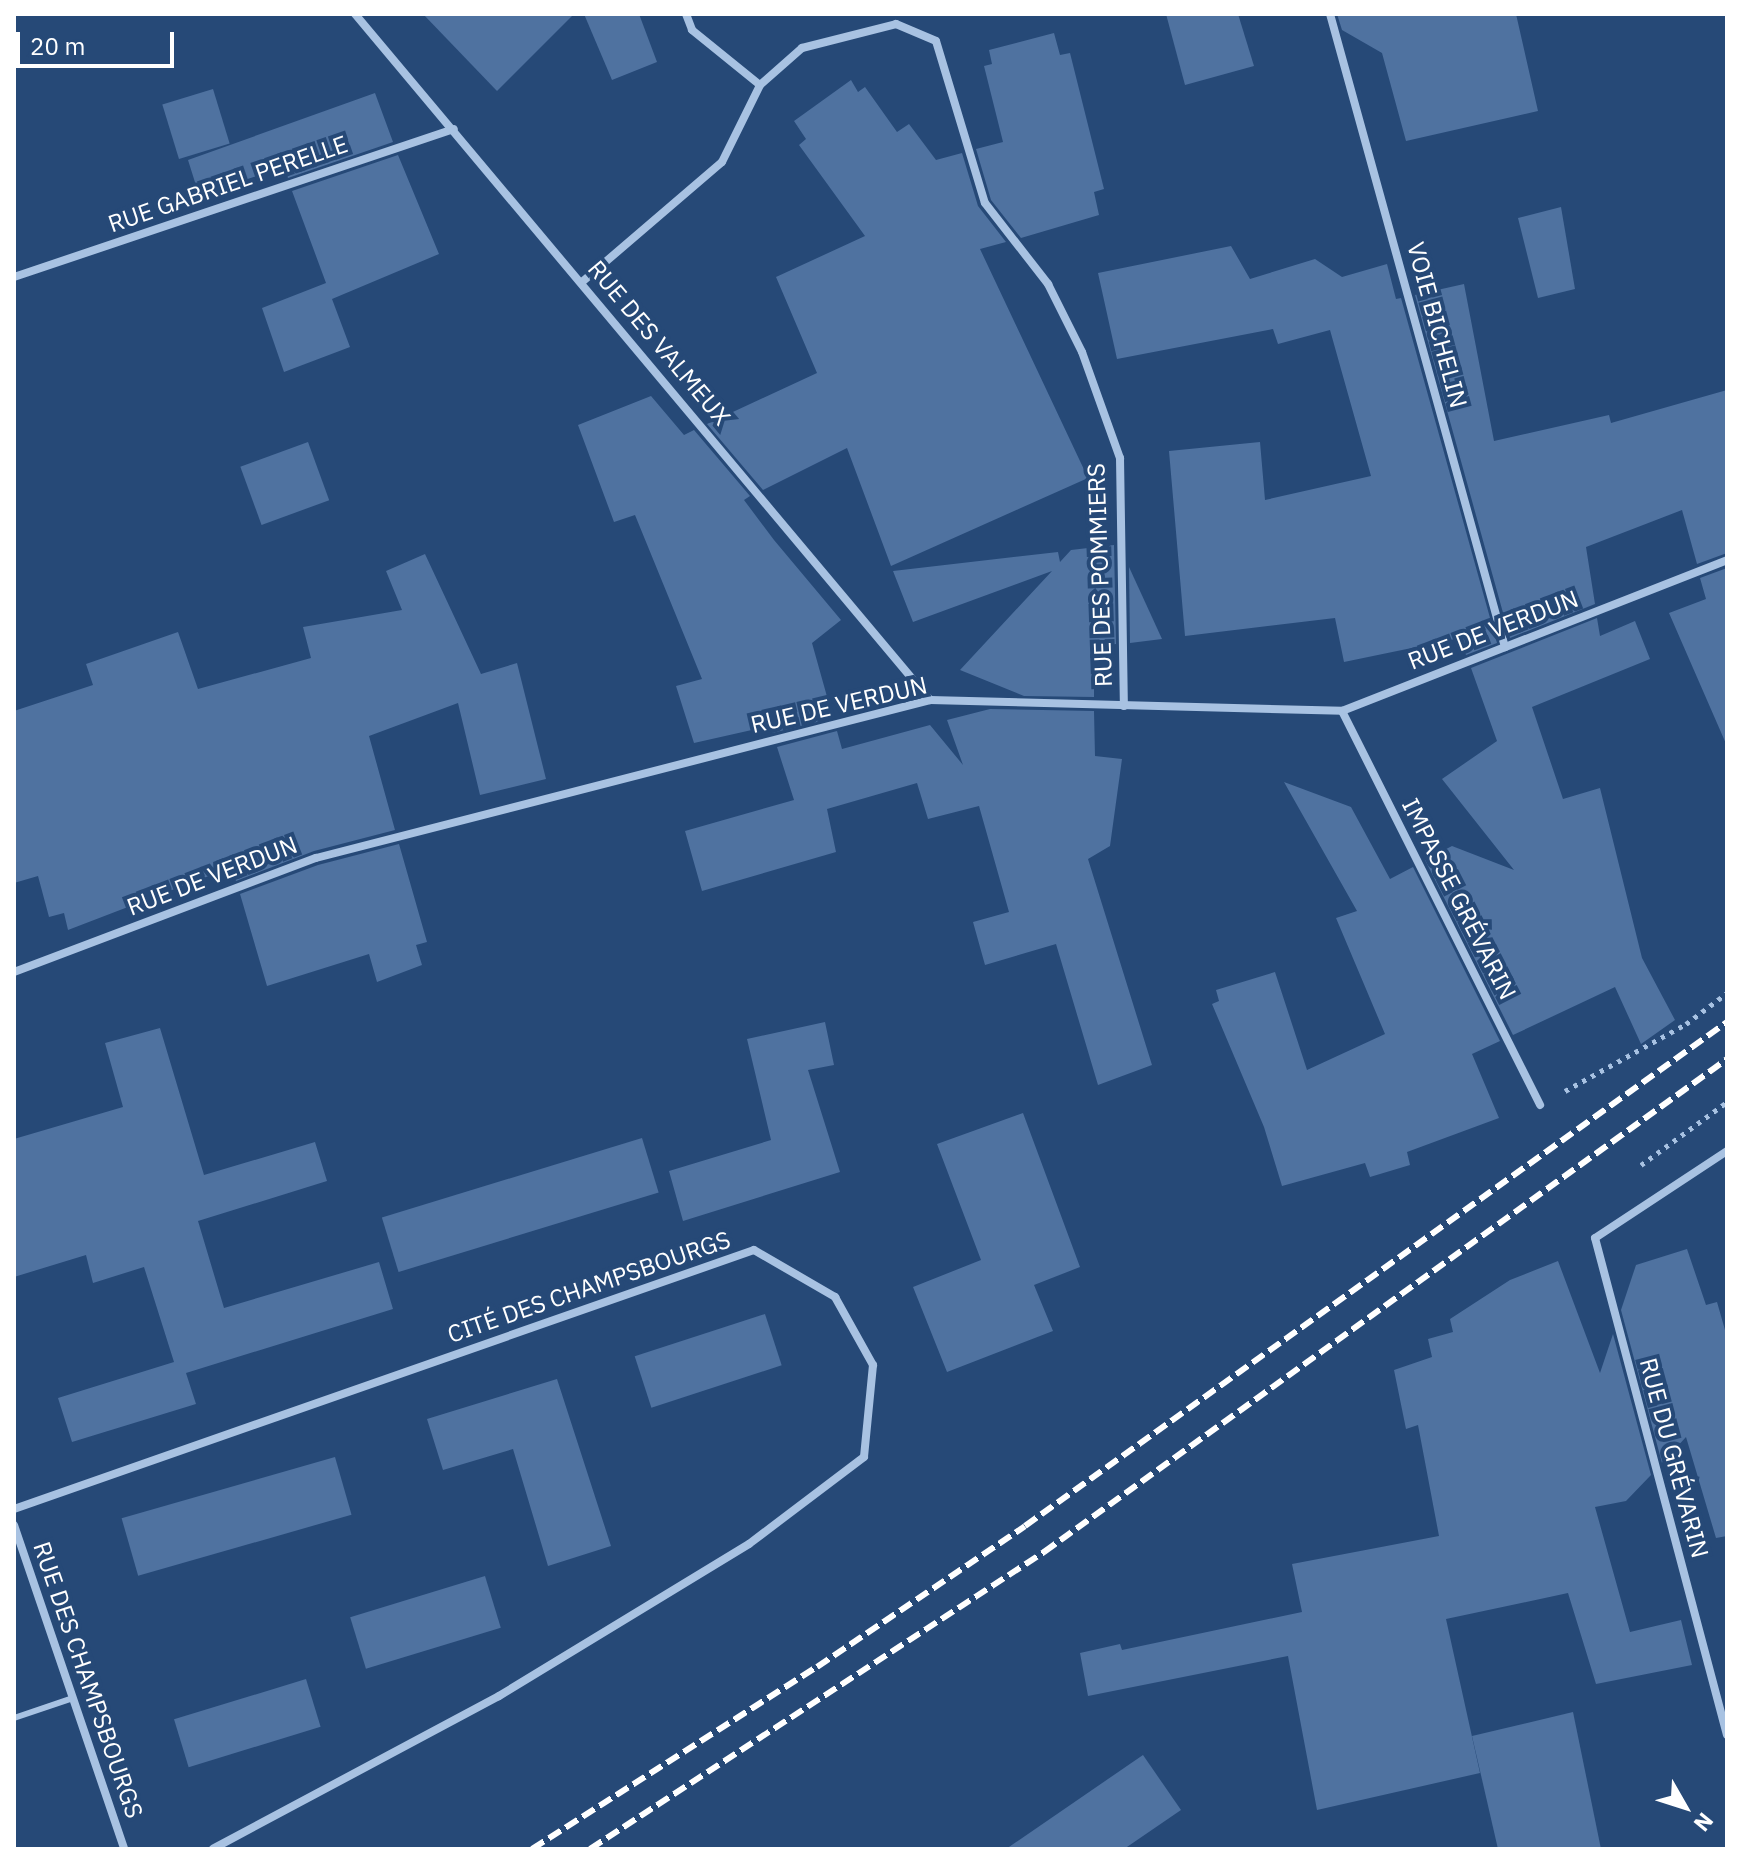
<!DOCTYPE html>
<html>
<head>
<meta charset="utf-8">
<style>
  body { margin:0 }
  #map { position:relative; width:1741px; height:1863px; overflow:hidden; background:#264977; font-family:"IBM Plex Sans",sans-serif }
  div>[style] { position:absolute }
  .building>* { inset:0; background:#4f72a0; transform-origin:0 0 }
  .path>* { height:5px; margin-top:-2.5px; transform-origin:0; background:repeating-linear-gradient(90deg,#a8c2e2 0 4px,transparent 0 10px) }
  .lane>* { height:6px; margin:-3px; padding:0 3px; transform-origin:3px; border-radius:3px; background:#a8c2e2 }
  .street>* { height:8px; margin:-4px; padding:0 4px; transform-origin:4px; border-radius:4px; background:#a8c2e2 }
  .rail>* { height:6px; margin-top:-3px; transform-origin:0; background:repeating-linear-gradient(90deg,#fff 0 14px,transparent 0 20px) }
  span { translate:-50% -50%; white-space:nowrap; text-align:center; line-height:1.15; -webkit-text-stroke:8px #264977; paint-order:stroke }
  .street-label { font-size:24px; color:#fff }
  .frame { position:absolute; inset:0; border:16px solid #fff; pointer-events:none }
  .north { position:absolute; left:1645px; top:1767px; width:80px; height:80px; -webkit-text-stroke:6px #264977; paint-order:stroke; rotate:129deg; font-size:22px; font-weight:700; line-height:32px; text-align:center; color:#fff }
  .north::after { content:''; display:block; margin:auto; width:28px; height:36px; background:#fff; clip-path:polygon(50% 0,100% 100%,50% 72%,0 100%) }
  .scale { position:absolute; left:16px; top:32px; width:158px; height:36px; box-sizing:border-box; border:4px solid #fff; border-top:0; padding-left:10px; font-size:24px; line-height:28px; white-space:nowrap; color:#fff; -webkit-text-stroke:6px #264977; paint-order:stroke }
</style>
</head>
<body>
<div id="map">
  <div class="building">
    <i style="clip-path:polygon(423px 14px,574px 14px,497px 91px)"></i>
    <i style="clip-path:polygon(584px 14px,639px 14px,657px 62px,612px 80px)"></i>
    <i style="clip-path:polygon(1166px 14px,1238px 14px,1254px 66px,1185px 85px)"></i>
    <i style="clip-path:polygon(1337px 14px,1516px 14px,1538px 111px,1406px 141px,1382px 53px,1342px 30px)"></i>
    <i style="clip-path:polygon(1054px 33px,1060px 55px,1070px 53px,1104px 189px,1094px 192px,1099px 215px,1021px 238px,991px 200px,976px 149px,1003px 142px,984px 66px,992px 64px,989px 50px)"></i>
    <i style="clip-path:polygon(851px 80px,858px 92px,865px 87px,897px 132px,909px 124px,936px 160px,962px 153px,978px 206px,1006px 242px,980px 249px,1088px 478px,891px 566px,847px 448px,763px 490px,707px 424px,817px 373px,776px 277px,865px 236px,799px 145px,806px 139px,794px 121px)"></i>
    <i style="left:213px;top:89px;width:57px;height:53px;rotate:73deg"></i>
    <i style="clip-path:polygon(375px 93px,393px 142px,288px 178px,284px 167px,199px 195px,188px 160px)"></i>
    <i style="clip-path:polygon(398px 155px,439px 254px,332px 299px,350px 347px,284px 372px,262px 308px,326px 283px,292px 191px)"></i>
    <i style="clip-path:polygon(1561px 207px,1575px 289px,1538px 298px,1518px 218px)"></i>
    <i style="clip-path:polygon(1231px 246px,1250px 279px,1315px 259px,1342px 277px,1387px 264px,1396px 299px,1401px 298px,1497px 643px,1466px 655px,1460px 638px,1344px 662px,1335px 618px,1185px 636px,1169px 451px,1260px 442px,1265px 500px,1371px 476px,1330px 330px,1278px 344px,1273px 329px,1117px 359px,1098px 273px)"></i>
    <i style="clip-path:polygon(1464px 284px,1494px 441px,1609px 415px,1611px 423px,1727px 390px,1727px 553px,1697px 564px,1682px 510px,1586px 547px,1595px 604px,1510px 638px,1415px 295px)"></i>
    <i style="clip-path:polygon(651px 396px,684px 435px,694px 430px,750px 496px,744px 500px,774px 540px,841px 620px,812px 643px,833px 718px,772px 733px,770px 726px,694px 743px,676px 686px,702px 679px,635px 515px,614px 522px,578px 425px)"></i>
    <i style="left:308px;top:442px;width:62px;height:72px;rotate:70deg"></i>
    <i style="clip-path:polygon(1114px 545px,1116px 644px,1094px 647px,1094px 697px,1024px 696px,960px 670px,1052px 571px,913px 622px,893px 571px,1058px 552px,1060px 562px,1071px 550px)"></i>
    <i style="clip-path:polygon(425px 554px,481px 674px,517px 663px,546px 779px,480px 795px,458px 703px,369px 736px,395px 830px,314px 851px,236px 881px,232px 870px,206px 877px,68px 930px,64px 913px,49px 917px,38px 876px,14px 883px,14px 711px,93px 685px,86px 664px,178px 632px,198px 689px,311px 658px,303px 627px,402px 610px,386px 571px)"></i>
    <i style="clip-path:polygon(1129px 567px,1162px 639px,1130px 643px)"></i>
    <i style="clip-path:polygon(1727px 568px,1727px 746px,1669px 613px,1706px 599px,1700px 578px)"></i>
    <i style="clip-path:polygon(1597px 618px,1600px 636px,1635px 621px,1650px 659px,1532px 707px,1563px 799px,1600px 788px,1642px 958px,1675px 1020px,1641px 1044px,1615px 987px,1513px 1035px,1425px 860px,1452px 846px,1514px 870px,1442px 779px,1497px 741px,1471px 668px)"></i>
    <i style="clip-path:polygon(990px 709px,1094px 711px,1095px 756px,1122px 759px,1110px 846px,1088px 859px,1152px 1065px,1098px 1085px,1056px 944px,985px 965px,973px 922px,1009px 912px,979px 806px,928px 819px,917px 783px,827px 809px,836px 852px,702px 891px,685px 831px,794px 800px,777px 747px,837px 731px,842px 749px,930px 725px,963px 765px,947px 720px)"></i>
    <i style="clip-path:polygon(1284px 782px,1351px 807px,1390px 879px,1413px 867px,1500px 1041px,1472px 1054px,1499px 1118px,1407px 1152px,1410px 1165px,1370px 1177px,1365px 1163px,1282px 1186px,1264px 1127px,1212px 1004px,1219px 1001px,1216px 990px,1275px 972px,1307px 1070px,1385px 1034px,1336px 918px,1357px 911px)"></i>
    <i style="clip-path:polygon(399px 844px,427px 942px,416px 945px,422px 965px,377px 982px,369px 954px,267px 986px,240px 894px,318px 865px)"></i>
    <i style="clip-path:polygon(825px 1022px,834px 1065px,808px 1070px,840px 1172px,683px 1221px,669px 1171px,771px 1140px,747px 1039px)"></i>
    <i style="clip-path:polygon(160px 1028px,204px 1175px,315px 1142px,327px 1181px,198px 1221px,224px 1308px,379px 1262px,393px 1309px,186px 1373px,196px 1404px,72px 1442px,58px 1398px,174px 1362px,144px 1267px,93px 1283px,86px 1255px,14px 1277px,14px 1139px,123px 1107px,105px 1043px)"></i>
    <i style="clip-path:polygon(1023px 1113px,1080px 1267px,1034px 1285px,1053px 1331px,947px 1372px,913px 1287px,981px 1260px,937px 1144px)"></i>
    <i style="left:642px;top:1138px;width:57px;height:272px;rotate:73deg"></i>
    <i style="clip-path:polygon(1687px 1249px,1706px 1305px,1717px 1302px,1727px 1337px,1727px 1536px,1716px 1538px,1686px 1437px,1662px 1463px,1621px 1310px,1636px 1265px)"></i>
    <i style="clip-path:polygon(1558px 1261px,1600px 1373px,1613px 1334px,1651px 1475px,1626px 1501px,1595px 1507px,1630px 1632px,1681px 1620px,1692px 1665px,1596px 1684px,1568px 1593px,1446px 1619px,1480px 1773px,1317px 1810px,1288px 1656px,1088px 1696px,1080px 1653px,1120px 1644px,1122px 1650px,1302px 1612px,1292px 1564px,1439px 1536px,1418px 1425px,1406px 1429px,1394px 1370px,1432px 1357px,1428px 1339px,1453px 1332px,1450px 1319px,1510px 1280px)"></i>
    <i style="left:765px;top:1314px;width:54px;height:137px;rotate:72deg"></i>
    <i style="clip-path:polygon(557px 1379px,611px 1546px,548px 1566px,513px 1449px,443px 1470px,427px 1419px)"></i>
    <i style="left:335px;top:1457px;width:60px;height:222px;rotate:74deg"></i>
    <i style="left:485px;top:1576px;width:54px;height:141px;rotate:73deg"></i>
    <i style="left:306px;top:1679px;width:50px;height:138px;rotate:73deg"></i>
    <i style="clip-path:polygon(1573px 1712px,1601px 1849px,1498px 1849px,1472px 1736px)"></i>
    <i style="clip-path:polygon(1143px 1755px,1181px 1810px,1124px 1849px,1006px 1849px)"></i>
  </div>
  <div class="path">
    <i style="left:1565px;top:1091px;width:138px;rotate:-29deg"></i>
    <i style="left:1686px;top:1024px;width:51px;rotate:-37.1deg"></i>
    <i style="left:1641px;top:1165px;width:107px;rotate:-36.2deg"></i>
  </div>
  <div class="lane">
    <i style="left:14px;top:1718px;width:62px;rotate:-18.7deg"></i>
  </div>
  <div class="street">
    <i style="left:355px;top:14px;width:895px;rotate:50.03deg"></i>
    <i style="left:686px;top:14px;width:17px;rotate:69deg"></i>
    <i style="left:692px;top:30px;width:87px;rotate:39deg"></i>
    <i style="left:1330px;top:14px;width:657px;rotate:74.55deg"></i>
    <i style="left:14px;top:277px;width:464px;rotate:-18.6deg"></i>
    <i style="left:582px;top:282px;width:184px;rotate:-40.6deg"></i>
    <i style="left:722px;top:162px;width:86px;rotate:-63.7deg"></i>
    <i style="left:760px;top:85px;width:56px;rotate:-41.4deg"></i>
    <i style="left:802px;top:48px;width:97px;rotate:-14.3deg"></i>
    <i style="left:896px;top:24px;width:43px;rotate:23deg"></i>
    <i style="left:936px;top:41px;width:169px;rotate:73.2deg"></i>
    <i style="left:985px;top:203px;width:103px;rotate:52.1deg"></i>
    <i style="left:1048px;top:284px;width:76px;rotate:63.4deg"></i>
    <i style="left:1082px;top:352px;width:113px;rotate:70.3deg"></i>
    <i style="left:1120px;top:458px;width:248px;rotate:89.1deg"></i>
    <i style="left:1342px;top:711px;width:441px;rotate:63.3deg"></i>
    <i style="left:14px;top:972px;width:323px;rotate:-20.7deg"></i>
    <i style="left:316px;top:858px;width:634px;rotate:-14.43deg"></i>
    <i style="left:930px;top:700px;width:412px;rotate:1.5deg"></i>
    <i style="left:1342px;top:711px;width:414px;rotate:-21.4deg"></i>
    <i style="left:1727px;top:1151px;width:158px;rotate:146.6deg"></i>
    <i style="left:1595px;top:1238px;width:514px;rotate:75.13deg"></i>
    <i style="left:14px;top:1509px;width:784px;rotate:-19.29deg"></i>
    <i style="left:754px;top:1250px;width:94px;rotate:30.1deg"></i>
    <i style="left:835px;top:1297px;width:78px;rotate:60.8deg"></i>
    <i style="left:873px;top:1365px;width:92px;rotate:95.6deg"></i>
    <i style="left:864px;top:1457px;width:144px;rotate:142.9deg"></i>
    <i style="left:749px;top:1544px;width:293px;rotate:148.7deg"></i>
    <i style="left:499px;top:1696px;width:324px;rotate:151.9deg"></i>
    <i style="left:14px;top:1525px;width:342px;rotate:71.2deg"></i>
  </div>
  <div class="rail">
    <i style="left:532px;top:1849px;width:338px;rotate:-32.6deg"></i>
    <i style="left:817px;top:1667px;width:251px;rotate:-34.1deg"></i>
    <i style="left:1025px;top:1526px;width:864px;rotate:-35.68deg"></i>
    <i style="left:590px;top:1849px;width:543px;rotate:-33.19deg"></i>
    <i style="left:1044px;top:1552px;width:842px;rotate:-35.82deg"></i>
  </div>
  <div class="street-label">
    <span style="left:228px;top:184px;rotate:-19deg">RUE GABRIEL PERELLE</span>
    <span style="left:1437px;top:325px;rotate:75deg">VOIE BICHELIN</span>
    <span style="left:659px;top:343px;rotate:50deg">RUE DES VALMEUX</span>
    <span style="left:1100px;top:575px;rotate:-92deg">RUE DES POMMIERS</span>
    <span style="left:1493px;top:630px;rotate:-21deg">RUE DE VERDUN</span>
    <span style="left:839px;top:705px;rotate:-13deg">RUE DE VERDUN</span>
    <span style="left:212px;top:876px;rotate:-21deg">RUE DE VERDUN</span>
    <span style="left:1459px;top:899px;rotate:63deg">IMPASSE GRÉVARIN</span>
    <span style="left:589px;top:1287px;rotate:-19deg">CITÉ DES CHAMPSBOURGS</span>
    <span style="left:1674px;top:1458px;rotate:75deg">RUE DU GRÉVARIN</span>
    <span style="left:88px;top:1680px;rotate:71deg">RUE DES CHAMPSBOURGS</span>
  </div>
  <div class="frame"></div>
  <div class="north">N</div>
  <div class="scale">20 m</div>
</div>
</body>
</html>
